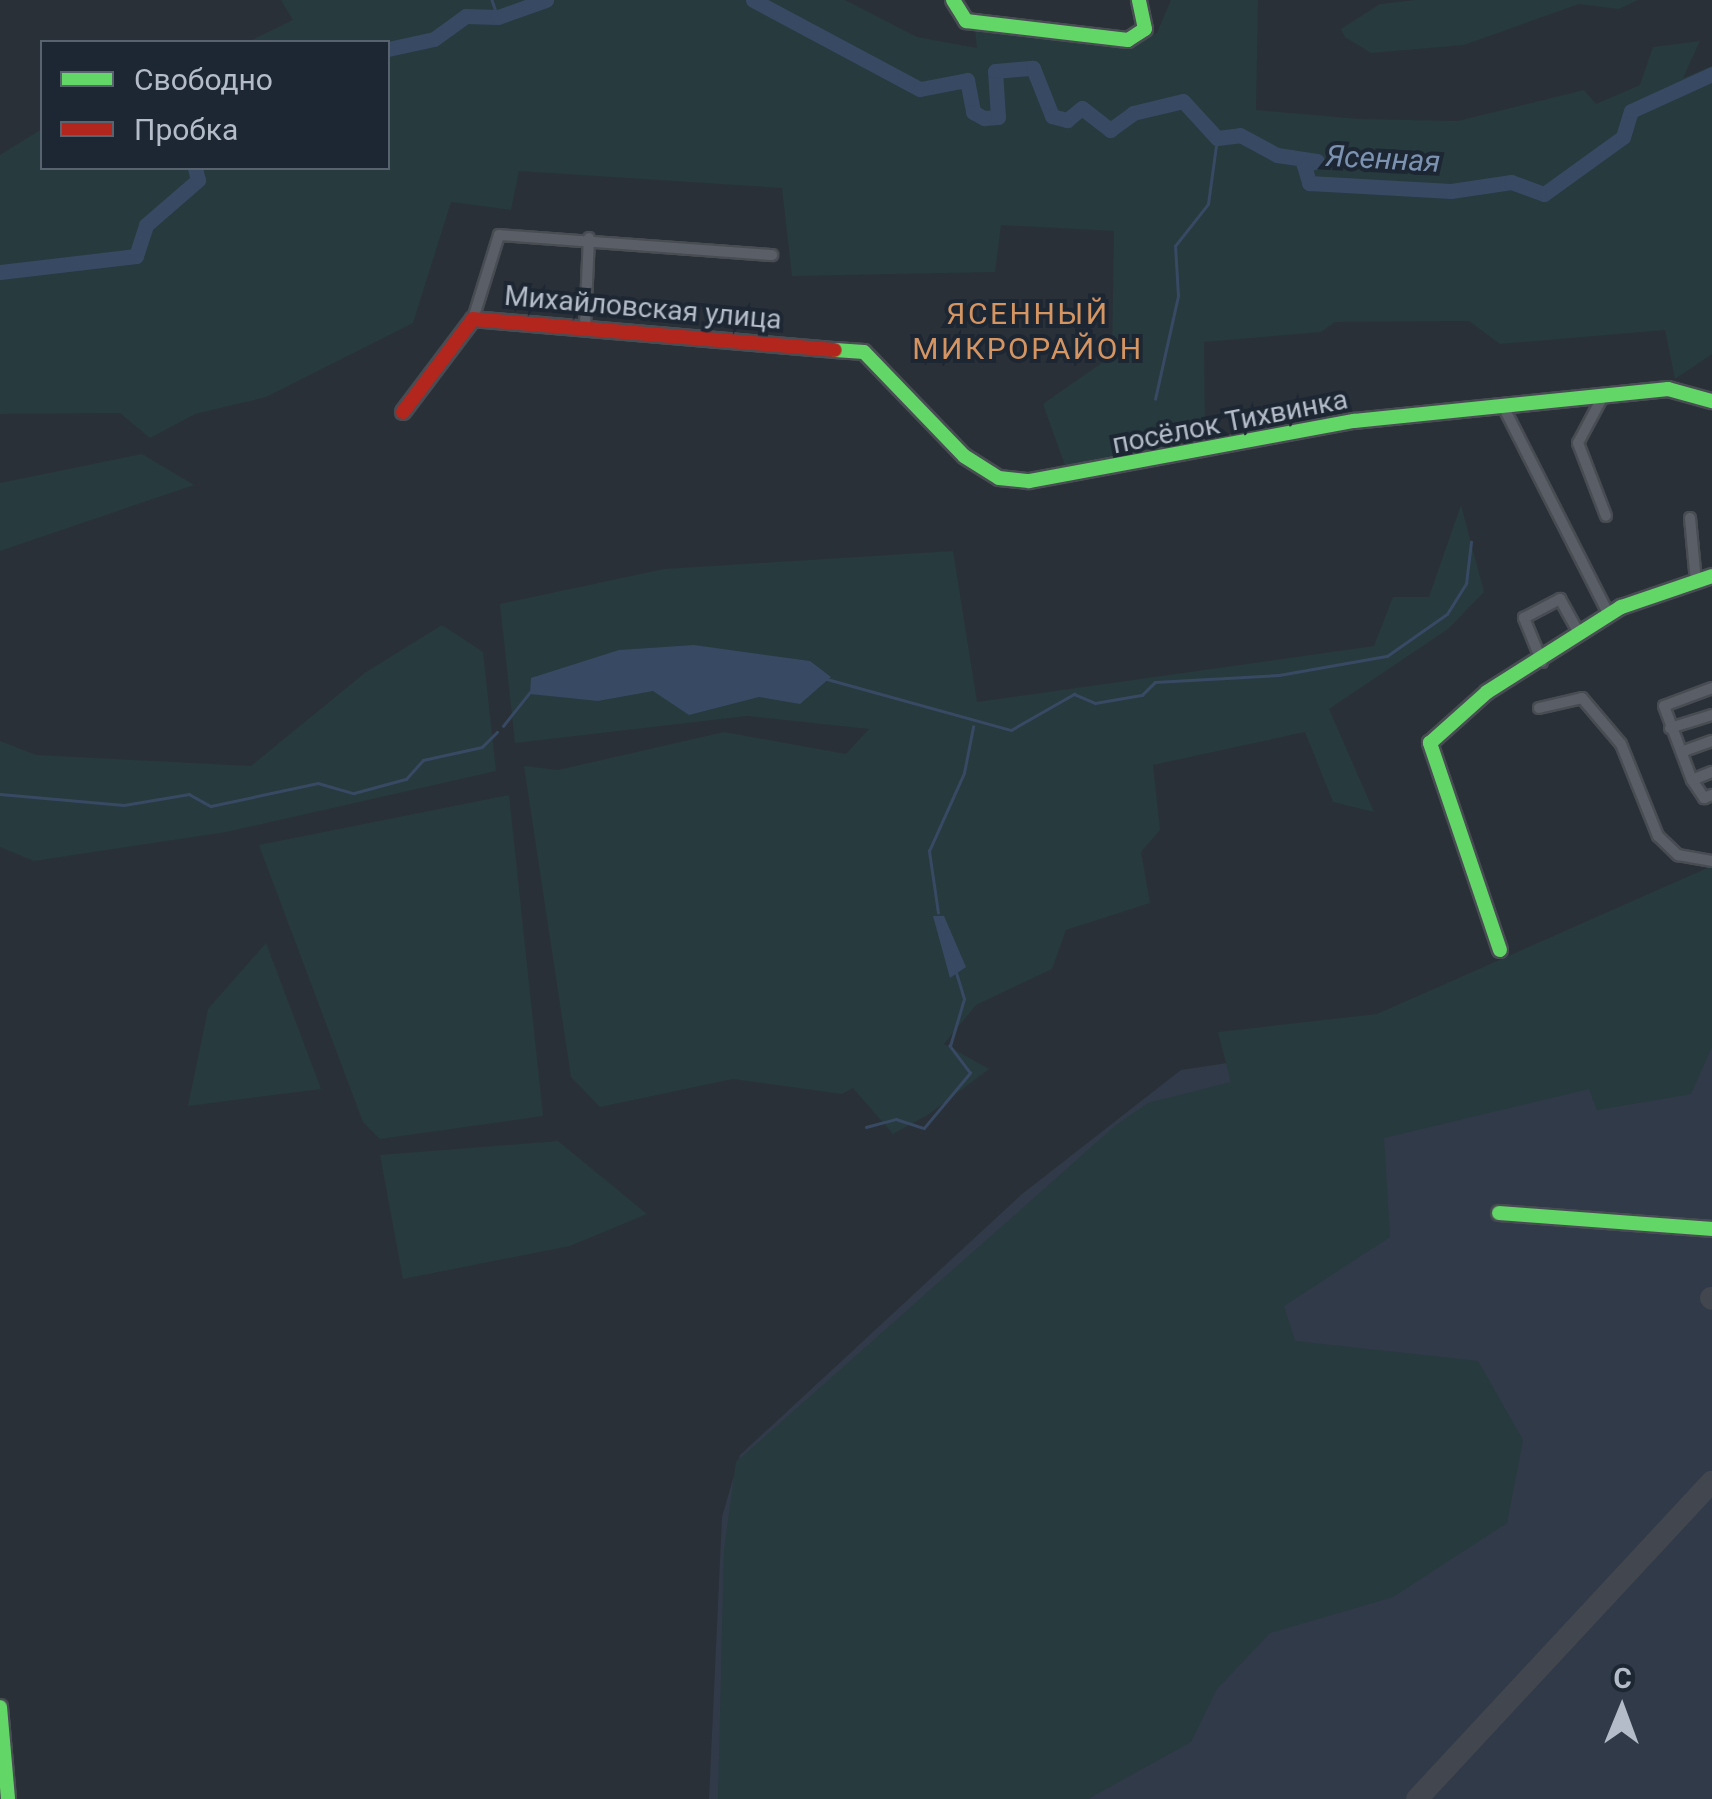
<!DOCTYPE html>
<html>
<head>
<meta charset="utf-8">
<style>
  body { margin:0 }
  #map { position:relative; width:1712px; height:1799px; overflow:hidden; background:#2a3038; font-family:Roboto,sans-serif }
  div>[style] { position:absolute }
  .airport>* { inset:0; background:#313a48 }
  .green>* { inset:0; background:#273a3e }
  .water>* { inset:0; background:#384963 }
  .stream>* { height:2.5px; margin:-1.25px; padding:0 1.25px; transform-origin:1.25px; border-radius:1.25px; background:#384963 }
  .river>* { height:15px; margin:-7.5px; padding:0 7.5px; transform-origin:7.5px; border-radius:7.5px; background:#384963 }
  .taxiway>* { height:22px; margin:-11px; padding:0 11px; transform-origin:11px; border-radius:11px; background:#42464e }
  .roads { filter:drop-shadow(2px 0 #484c53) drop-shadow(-2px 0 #484c53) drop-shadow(0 2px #484c53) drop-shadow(0 -2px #484c53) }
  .street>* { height:10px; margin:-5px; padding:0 5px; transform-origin:5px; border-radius:5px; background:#5a5e66 }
  .fast>* { height:14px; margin:-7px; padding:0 7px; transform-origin:7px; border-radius:7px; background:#63d668 }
  .jam>* { height:14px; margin:-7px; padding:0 7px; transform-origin:7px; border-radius:7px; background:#b3261e }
  span { translate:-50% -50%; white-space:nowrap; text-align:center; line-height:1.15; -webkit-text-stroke:8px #1d2633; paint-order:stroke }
  .street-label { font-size:28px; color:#b4bcc9 }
  .water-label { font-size:30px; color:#7c92b1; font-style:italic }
  .neighbourhood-label { font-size:30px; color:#d59563; letter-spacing:2.5px }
  .legend { position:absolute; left:40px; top:40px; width:350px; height:130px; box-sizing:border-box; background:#1d2633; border:2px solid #59626f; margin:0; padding:12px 18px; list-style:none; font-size:30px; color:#b4bcc9 }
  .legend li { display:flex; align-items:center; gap:20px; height:50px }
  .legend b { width:50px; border:2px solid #59626f }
  .north { position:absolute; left:1572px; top:1659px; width:100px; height:100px; -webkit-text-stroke:8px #1d2633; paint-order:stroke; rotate:1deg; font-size:28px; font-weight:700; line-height:40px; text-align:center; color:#b4bcc9 }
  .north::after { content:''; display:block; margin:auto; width:35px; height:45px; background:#b4bcc9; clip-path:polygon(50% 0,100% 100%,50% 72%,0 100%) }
</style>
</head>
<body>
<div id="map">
  <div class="airport">
    <i style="clip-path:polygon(1712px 907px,1712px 1799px,709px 1799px,722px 1517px,740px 1455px,1022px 1194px,1181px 1070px,1321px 1049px)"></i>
  </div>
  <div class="green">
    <i style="clip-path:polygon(281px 0,845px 0,917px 37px,977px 48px,975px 30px,1138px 35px,1157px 33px,1171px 0,1258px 0,1256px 110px,1359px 119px,1458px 121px,1584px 90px,1596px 104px,1640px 85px,1653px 47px,1700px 41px,1683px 78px,1712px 66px,1712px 354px,1675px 379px,1665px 330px,1500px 344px,1469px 321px,1335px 322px,1321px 332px,1204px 342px,1205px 437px,1067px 471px,1043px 404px,1112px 356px,1114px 231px,1001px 225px,995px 272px,792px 276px,782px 188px,519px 171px,511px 210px,451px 202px,413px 323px,266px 397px,195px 414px,150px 438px,120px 413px,0 414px,0 155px,42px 129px,42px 168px,388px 168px,388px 42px,248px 42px,293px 20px)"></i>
    <i style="clip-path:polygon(1415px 0,1638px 0,1619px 9px,1579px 4px,1464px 45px,1371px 53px,1345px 37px,1341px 29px,1380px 4px)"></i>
    <i style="clip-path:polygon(142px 454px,194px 485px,0 551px,0 483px)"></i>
    <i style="clip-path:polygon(1461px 505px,1484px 592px,1448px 629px,1329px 709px,1374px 812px,1333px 802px,1305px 732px,1153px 765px,1160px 830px,1141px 852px,1150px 903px,1066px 930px,1052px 969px,976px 1005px,944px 1044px,989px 1069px,929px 1114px,893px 1134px,853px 1088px,842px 1094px,733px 1079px,600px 1107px,571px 1077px,524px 766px,558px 770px,724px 732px,846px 754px,869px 729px,747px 716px,515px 743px,500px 604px,664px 569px,953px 551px,977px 702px,1374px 646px,1393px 597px,1429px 597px)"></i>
    <i style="clip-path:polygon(442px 625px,483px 652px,496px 771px,226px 832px,34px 861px,0 847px,0 741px,36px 755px,251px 766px,366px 672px)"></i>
    <i style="clip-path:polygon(509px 795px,543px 1116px,380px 1139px,363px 1122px,259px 845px)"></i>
    <i style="clip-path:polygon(1712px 866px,1712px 1047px,1691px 1094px,1597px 1110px,1589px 1089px,1384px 1138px,1390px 1237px,1284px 1306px,1295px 1341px,1478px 1361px,1523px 1440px,1507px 1523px,1393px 1597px,1270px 1633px,1217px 1689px,1191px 1742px,1088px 1799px,718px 1799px,724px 1550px,736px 1462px,1116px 1125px,1148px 1103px,1231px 1082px,1218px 1032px,1377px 1014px)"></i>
    <i style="clip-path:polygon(266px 943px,321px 1089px,188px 1106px,208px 1009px)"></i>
    <i style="clip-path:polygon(558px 1141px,647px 1214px,570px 1246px,403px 1279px,380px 1155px)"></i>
  </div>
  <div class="water">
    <i style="clip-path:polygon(694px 645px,810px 661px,831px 677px,800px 704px,759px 697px,689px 715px,653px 691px,598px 701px,530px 694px,531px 678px,619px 650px)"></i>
    <i style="clip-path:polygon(933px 916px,944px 916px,966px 967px,950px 978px)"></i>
  </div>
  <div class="stream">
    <i style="left:492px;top:0;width:18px;rotate:71deg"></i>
    <i style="left:1155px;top:399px;width:106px;rotate:-77.4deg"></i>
    <i style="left:1178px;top:296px;width:50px;rotate:-93.4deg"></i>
    <i style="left:1175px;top:246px;width:53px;rotate:-51.8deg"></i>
    <i style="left:1208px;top:204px;width:67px;rotate:-82.2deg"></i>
    <i style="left:827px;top:679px;width:191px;rotate:15.5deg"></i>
    <i style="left:1011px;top:730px;width:73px;rotate:-29.7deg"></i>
    <i style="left:1074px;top:694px;width:23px;rotate:23deg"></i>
    <i style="left:1095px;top:703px;width:48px;rotate:-9.7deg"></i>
    <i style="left:1142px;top:695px;width:18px;rotate:-45deg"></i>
    <i style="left:1155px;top:682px;width:124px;rotate:-3.2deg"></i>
    <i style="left:1279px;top:675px;width:110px;rotate:-10deg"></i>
    <i style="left:1387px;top:656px;width:73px;rotate:-35deg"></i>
    <i style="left:1447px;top:614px;width:36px;rotate:-58deg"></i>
    <i style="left:1466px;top:584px;width:42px;rotate:-83.2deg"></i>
    <i style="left:503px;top:726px;width:43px;rotate:-51.5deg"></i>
    <i style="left:0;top:794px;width:124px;rotate:5.1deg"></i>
    <i style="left:124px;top:805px;width:66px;rotate:-9.6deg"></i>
    <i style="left:189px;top:794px;width:25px;rotate:29deg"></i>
    <i style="left:211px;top:806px;width:109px;rotate:-12.1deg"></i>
    <i style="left:318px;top:783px;width:37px;rotate:16deg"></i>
    <i style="left:354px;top:793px;width:54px;rotate:-15.1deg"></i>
    <i style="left:406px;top:779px;width:25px;rotate:-48deg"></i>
    <i style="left:423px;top:760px;width:60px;rotate:-12.4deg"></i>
    <i style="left:482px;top:747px;width:21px;rotate:-45deg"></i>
    <i style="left:938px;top:913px;width:63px;rotate:-98.3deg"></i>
    <i style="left:929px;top:851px;width:85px;rotate:-65.8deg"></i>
    <i style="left:964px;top:773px;width:47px;rotate:-78.9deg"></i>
    <i style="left:866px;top:1127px;width:31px;rotate:-15deg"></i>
    <i style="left:896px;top:1119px;width:29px;rotate:18deg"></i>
    <i style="left:924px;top:1128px;width:72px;rotate:-50.1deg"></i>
    <i style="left:970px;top:1073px;width:34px;rotate:-127deg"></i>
    <i style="left:950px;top:1046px;width:49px;rotate:-73.4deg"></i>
    <i style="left:964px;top:999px;width:27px;rotate:-107deg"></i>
  </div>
  <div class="river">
    <i style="left:753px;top:0;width:189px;rotate:28.1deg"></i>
    <i style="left:920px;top:89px;width:48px;rotate:-10.8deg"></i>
    <i style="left:967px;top:80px;width:33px;rotate:79deg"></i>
    <i style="left:973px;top:112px;width:13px;rotate:29deg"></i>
    <i style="left:984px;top:118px;width:14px;rotate:-4deg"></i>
    <i style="left:998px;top:117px;width:46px;rotate:-93.7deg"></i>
    <i style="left:995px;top:71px;width:38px;rotate:-5deg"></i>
    <i style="left:1033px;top:68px;width:52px;rotate:68.4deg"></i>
    <i style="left:1052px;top:116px;width:16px;rotate:15deg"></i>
    <i style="left:1067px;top:120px;width:19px;rotate:-39deg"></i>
    <i style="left:1082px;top:108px;width:36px;rotate:38deg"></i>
    <i style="left:1110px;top:130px;width:29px;rotate:-36deg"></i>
    <i style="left:1133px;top:113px;width:51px;rotate:-13.5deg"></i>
    <i style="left:1183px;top:101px;width:50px;rotate:47.4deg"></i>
    <i style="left:1217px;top:138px;width:23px;rotate:-7deg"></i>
    <i style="left:1240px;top:135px;width:42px;rotate:28.4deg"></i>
    <i style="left:1277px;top:155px;width:40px;rotate:8.5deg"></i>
    <i style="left:1317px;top:161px;width:14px;rotate:163deg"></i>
    <i style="left:1304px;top:165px;width:19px;rotate:74deg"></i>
    <i style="left:1309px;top:183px;width:142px;rotate:3.2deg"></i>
    <i style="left:1451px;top:191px;width:61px;rotate:-8.5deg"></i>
    <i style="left:1511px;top:182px;width:35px;rotate:20deg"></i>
    <i style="left:1544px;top:194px;width:97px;rotate:-35.8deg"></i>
    <i style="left:1623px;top:137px;width:27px;rotate:-73deg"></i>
    <i style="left:1631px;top:111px;width:89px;rotate:-24.6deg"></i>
    <i style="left:388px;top:49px;width:47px;rotate:-12.3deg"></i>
    <i style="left:434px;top:39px;width:39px;rotate:-36deg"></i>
    <i style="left:466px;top:16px;width:32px;rotate:2deg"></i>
    <i style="left:498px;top:17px;width:51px;rotate:-19.5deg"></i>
    <i style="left:0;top:272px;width:137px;rotate:-6.7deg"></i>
    <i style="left:136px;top:256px;width:33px;rotate:-72deg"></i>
    <i style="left:146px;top:225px;width:69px;rotate:-40.9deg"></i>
    <i style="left:198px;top:180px;width:12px;rotate:-104deg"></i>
  </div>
  <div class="taxiway">
    <i style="left:1711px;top:1298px;width:1px;rotate:45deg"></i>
    <i style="left:1417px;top:1799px;width:433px;rotate:-47.1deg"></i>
  </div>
  <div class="roads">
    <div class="street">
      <i style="left:473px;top:319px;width:88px;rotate:-72.8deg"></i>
      <i style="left:499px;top:235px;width:274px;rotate:4.2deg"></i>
      <i style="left:585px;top:326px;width:88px;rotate:-87.4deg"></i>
      <i style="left:1602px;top:398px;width:51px;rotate:118.1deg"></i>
      <i style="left:1578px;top:443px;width:78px;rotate:69deg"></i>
      <i style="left:1506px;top:412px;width:228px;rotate:63.1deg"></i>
      <i style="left:1690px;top:518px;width:64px;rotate:84.6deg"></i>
      <i style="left:1542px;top:662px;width:48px;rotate:-112.2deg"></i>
      <i style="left:1524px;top:618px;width:41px;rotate:-27.8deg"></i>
      <i style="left:1560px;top:599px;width:41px;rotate:60.9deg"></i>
      <i style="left:1712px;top:688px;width:51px;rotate:159.4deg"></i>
      <i style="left:1664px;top:706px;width:79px;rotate:69.3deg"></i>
      <i style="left:1692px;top:780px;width:22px;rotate:56deg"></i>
      <i style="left:1704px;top:798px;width:9px;rotate:-21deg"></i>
      <i style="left:1539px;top:708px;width:44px;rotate:-13.1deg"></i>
      <i style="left:1582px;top:698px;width:60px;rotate:49.7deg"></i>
      <i style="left:1621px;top:744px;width:99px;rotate:68.1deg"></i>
      <i style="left:1658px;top:836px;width:28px;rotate:44deg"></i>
      <i style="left:1678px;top:855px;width:35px;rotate:10deg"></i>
      <i style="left:1670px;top:728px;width:44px;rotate:-17.2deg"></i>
      <i style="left:1684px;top:751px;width:30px;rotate:-20deg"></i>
      <i style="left:1692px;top:780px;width:22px;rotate:-22deg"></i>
    </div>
    <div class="fast">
      <i style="left:953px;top:0;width:25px;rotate:58deg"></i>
      <i style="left:966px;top:21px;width:163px;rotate:6.7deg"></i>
      <i style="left:1128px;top:40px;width:20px;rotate:-33deg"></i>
      <i style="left:1145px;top:29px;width:30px;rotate:-102deg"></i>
      <i style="left:835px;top:350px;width:29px;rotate:4deg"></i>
      <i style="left:864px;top:352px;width:144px;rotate:46.1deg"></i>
      <i style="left:964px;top:456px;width:41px;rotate:32.2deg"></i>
      <i style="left:999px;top:478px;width:30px;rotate:6deg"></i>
      <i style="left:1029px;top:481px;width:330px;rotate:-10.5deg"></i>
      <i style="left:1354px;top:421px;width:316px;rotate:-5.8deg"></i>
      <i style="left:1668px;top:389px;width:46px;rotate:15.3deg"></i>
      <i style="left:1500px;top:950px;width:219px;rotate:-108.7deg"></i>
      <i style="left:1430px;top:743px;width:76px;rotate:-41.8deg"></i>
      <i style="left:1487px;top:692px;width:159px;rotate:-32.4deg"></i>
      <i style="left:1621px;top:607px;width:96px;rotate:-18.8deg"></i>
      <i style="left:1499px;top:1213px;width:214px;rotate:4.3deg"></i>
      <i style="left:0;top:1707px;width:92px;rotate:85deg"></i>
    </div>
    <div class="jam">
      <i style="left:403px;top:412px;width:116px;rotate:-53deg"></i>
      <i style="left:473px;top:319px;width:363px;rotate:4.9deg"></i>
    </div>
  </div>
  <div class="street-label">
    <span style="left:643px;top:308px;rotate:5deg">Михайловская улица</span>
    <span style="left:1230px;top:422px;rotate:-11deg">посёлок Тихвинка</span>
  </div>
  <div class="water-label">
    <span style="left:1383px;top:159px;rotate:3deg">Ясенная</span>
  </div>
  <div class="neighbourhood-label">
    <span style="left:1028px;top:331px">ЯСЕННЫЙ<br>МИКРОРАЙОН</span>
  </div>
  <ul class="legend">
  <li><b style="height:12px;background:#63d668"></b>Свободно</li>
  <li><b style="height:12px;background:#b3261e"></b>Пробка</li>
  </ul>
  <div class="north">С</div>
</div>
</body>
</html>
